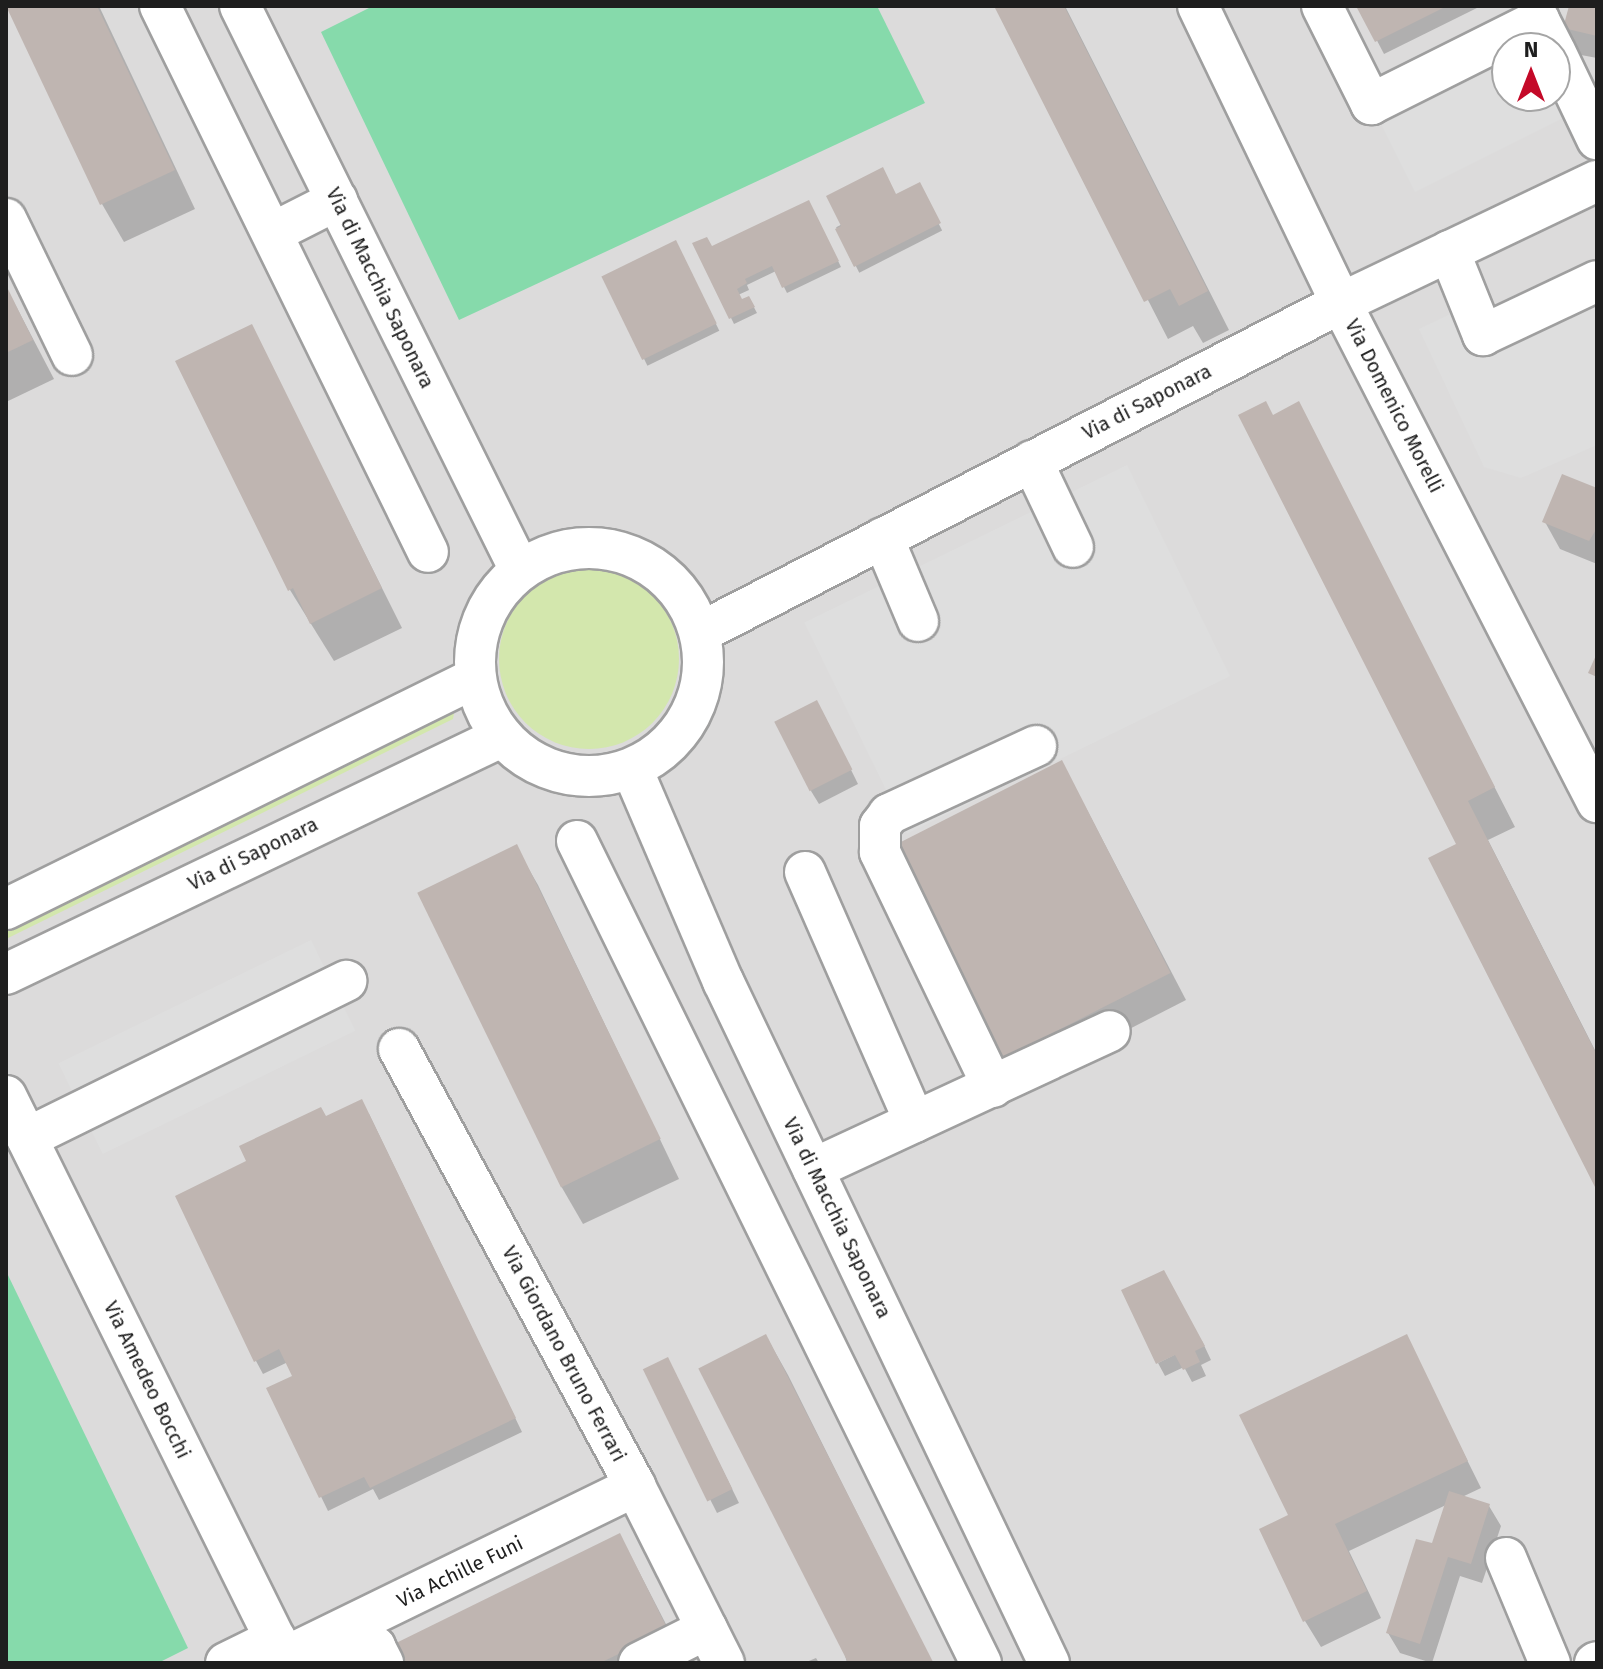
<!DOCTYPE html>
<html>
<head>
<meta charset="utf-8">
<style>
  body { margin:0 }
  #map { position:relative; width:1603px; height:1669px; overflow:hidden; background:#efeae5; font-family:"Fira Sans",sans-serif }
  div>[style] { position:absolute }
  .residential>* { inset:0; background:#dcdbdb }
  .grass>* { inset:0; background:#d3e7ad }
  .round { border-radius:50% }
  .pitch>* { inset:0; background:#86daab }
  .parking>* { inset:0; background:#dedede; transform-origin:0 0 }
  .shadow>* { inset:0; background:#0003; transform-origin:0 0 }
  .building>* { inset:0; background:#bfb5b1; transform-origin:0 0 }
  .roads { filter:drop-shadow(2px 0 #9f9f9f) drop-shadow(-2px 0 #9f9f9f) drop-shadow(0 2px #9f9f9f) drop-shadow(0 -2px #9f9f9f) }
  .minor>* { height:40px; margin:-20px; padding:0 20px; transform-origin:20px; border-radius:20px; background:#fff }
  .minor>.ring { margin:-20px; padding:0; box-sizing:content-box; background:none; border:40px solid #fff; border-radius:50% }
  span { translate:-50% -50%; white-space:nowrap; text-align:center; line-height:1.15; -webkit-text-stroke:6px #fff; paint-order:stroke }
  .street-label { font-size:20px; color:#1e1e1e }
  .frame { position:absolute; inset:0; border:8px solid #1e1e1e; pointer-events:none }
  .north { position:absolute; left:1491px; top:32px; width:80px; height:80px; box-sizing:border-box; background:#fff; border:2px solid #a5a5a5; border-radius:50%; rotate:0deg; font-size:22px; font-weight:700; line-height:32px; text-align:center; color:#1e1e1e }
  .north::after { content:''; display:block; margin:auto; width:28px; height:36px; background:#c40928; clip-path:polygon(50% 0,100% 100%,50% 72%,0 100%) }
</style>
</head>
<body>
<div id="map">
  <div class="residential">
    <i style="clip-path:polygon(evenodd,6px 6px,1597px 6px,1597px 1663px,6px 1663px,6px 6px,1507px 48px,1555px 48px,1555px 96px,1507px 96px,1507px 48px)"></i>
  </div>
  <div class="grass">
    <i class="round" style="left:499px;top:569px;width:180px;height:180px"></i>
    <i style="clip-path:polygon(455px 707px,453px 719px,6px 939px,6px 922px)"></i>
  </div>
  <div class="pitch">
    <i style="clip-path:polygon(373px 6px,877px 6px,925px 103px,459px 320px,321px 32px)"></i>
    <i style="clip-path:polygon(6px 1271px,188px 1648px,158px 1663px,6px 1663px)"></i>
  </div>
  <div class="parking">
    <i style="clip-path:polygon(1539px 20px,1553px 48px,1507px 48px,1507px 96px,1555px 96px,1583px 108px,1415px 192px,1371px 104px)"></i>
    <i style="clip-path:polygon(1597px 296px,1597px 445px,1521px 478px,1484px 467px,1419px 329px,1463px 308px,1483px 349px)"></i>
    <i style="left:1127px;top:465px;width:235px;height:359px;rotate:64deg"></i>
    <i style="left:311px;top:940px;width:101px;height:281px;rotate:64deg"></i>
  </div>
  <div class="shadow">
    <i style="clip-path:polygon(9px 6px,99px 6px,195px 209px,124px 242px,102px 204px)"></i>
    <i style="clip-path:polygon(997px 6px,1065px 6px,1229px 330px,1203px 343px,1193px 326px,1168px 339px)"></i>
    <i style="clip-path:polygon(1359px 6px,1481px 6px,1384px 54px)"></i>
    <i style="clip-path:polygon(1571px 6px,1597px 6px,1597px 58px,1581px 55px,1565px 28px)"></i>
    <i style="left:919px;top:185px;width:51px;height:93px;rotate:63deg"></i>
    <i style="clip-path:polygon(812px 208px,841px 267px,787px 293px,776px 271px,747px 285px,749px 290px,738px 295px,741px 302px,749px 298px,757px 313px,734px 324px,695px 244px,711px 249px)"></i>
    <i style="left:679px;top:248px;width:92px;height:80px;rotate:64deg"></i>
    <i style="clip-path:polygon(6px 287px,54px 379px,6px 402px)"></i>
    <i style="clip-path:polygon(251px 326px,402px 628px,334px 661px,290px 590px)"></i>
    <i style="clip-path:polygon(1298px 404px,1515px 827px,1488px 840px,1597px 1054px,1597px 1186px,1458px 845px,1272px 417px)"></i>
    <i style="clip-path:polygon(1597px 491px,1597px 564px,1560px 549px,1545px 522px)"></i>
    <i style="clip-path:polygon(824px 715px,858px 784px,819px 804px,811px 791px)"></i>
    <i style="clip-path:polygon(1076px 789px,1186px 1000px,1022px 1084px,1006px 1057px)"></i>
    <i style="clip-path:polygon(516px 847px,538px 885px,679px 1179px,583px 1224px,561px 1186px,420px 893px)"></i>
    <i style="clip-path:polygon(369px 1114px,522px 1432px,379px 1500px,373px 1489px,328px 1511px,269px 1389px,295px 1377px,288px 1362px,263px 1374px,256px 1361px,248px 1162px,326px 1118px)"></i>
    <i style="clip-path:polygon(766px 1336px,788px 1375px,932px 1663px,847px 1663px)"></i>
    <i style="clip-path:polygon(1406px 1337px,1481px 1488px,1462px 1497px,1489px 1506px,1501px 1526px,1482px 1583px,1460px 1576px,1432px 1663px,1400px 1653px,1388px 1633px,1433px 1546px,1446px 1505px,1349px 1551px,1381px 1618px,1321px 1647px,1305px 1621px,1291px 1516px)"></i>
    <i style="clip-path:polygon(1202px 1341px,1211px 1360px,1201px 1365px,1206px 1376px,1192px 1382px,1184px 1367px,1165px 1376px,1158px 1363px)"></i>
    <i style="clip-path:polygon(645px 1370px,675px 1373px,739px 1503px,717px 1513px)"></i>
    <i style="clip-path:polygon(620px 1535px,686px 1663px,403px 1663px)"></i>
    <i style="clip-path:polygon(816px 1658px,819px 1663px,804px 1663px)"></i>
  </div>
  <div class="building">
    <i style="clip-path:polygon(6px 6px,97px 6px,175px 170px,100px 205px)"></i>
    <i style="clip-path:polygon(994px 6px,1064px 6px,1208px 291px,1179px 306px,1170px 289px,1144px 302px)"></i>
    <i style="clip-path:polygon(1356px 6px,1447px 6px,1375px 42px)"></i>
    <i style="clip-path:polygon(1569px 6px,1597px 6px,1597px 36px,1563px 28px)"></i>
    <i style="clip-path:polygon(883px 167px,896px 194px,920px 182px,941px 223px,854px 267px,835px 229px,841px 226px,826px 196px)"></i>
    <i style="clip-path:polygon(809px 200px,839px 261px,782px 288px,772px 266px,745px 279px,747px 283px,737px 289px,742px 299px,749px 296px,755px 307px,729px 319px,692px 243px,707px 237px,712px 246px)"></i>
    <i style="left:676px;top:240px;width:93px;height:83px;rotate:64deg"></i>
    <i style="clip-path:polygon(6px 285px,33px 340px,6px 353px)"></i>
    <i style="clip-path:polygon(252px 324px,382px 588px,310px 624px,293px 588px,288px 591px,175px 361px)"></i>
    <i style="clip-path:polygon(1266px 401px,1273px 415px,1299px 401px,1495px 787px,1468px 801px,1597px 1055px,1597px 1191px,1428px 858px,1456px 844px,1238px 415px)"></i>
    <i style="clip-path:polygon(1562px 474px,1597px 488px,1597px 528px,1589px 541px,1542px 522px)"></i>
    <i style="clip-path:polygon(1597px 653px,1597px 677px,1588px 673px)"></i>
    <i style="left:817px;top:700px;width:78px;height:48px;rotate:63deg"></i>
    <i style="left:1062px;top:760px;width:239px;height:188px;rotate:63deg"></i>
    <i style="left:517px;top:844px;width:328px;height:111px;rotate:64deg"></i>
    <i style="clip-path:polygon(362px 1099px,516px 1418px,370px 1488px,364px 1477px,319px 1498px,266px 1388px,292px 1376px,279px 1349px,254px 1362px,175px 1196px,246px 1161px,239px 1146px,321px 1107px,326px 1116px)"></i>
    <i style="clip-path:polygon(1164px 1270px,1205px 1346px,1195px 1351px,1200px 1362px,1183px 1370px,1175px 1355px,1156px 1364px,1121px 1290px)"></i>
    <i style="left:766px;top:1334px;width:368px;height:76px;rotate:63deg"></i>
    <i style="clip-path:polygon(1407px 1334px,1468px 1461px,1335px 1524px,1367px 1591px,1303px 1622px,1259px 1529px,1288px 1515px,1239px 1415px)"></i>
    <i style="left:668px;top:1357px;width:147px;height:28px;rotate:64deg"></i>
    <i style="clip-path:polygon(1449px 1491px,1490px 1504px,1471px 1564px,1448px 1557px,1420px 1644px,1386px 1633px,1416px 1539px,1432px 1543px)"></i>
    <i style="clip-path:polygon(620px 1533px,668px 1630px,600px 1663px,401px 1663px,392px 1645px)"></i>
  </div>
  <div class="roads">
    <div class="minor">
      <i style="left:160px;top:6px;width:608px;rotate:63.86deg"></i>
      <i style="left:240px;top:6px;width:630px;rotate:63.6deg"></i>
      <i style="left:1198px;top:6px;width:330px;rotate:64.3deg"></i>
      <i style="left:1341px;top:303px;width:561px;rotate:62.84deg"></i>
      <i style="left:1322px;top:6px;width:110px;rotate:63.4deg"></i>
      <i style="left:1371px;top:104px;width:188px;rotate:-26.6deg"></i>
      <i style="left:1539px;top:20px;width:31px;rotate:63deg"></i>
      <i style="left:1555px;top:51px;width:98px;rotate:64.5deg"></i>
      <i style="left:6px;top:219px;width:151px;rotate:64.1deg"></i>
      <i style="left:272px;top:233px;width:73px;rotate:-26.9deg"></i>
      <i style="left:1449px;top:251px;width:91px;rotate:68deg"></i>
      <i style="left:1483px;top:335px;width:126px;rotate:-25.3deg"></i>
      <i style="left:1032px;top:461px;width:95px;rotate:64.5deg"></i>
      <i style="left:883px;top:538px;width:90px;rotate:67.1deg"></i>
      <i class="ring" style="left:475px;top:548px;width:188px;height:188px"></i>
      <i style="left:701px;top:632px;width:720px;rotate:-27.21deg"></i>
      <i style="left:1341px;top:303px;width:284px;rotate:-25.5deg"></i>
      <i style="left:632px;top:769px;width:231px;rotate:66.8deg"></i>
      <i style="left:723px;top:981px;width:756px;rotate:64.45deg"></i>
      <i style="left:577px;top:841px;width:916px;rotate:63.83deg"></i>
      <i style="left:805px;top:872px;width:273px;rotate:66.3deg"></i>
      <i style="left:6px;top:909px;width:523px;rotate:-26.22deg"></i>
      <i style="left:6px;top:974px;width:549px;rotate:-25.58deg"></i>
      <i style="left:399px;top:1049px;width:497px;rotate:61.6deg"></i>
      <i style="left:635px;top:1486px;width:198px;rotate:63.3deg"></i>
      <i style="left:993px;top:1087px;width:261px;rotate:-115.7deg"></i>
      <i style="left:880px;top:852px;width:26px;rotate:-90deg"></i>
      <i style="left:880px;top:826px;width:15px;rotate:-53deg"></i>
      <i style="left:889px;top:814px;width:162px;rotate:-24.8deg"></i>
      <i style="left:6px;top:1096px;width:633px;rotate:63.64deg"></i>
      <i style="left:27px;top:1138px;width:356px;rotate:-26.2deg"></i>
      <i style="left:813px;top:1169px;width:327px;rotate:-24.9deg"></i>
      <i style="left:1506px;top:1558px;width:114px;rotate:67.3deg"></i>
      <i style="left:285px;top:1657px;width:390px;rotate:-26deg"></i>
      <i style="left:226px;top:1663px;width:55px;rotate:-26.1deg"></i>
      <i style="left:342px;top:1663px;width:37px;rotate:-26deg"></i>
      <i style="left:375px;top:1647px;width:18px;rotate:63deg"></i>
      <i style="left:639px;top:1663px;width:76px;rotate:-26.6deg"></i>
      <i style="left:1595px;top:1663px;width:2px;rotate:-27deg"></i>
    </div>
  </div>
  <div class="street-label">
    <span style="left:380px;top:288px;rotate:64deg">Via di Macchia Saponara</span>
    <span style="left:1147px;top:402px;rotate:-27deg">Via di Saponara</span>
    <span style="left:1394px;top:406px;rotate:63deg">Via Domenico Morelli</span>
    <span style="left:253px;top:854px;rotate:-26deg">Via di Saponara</span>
    <span style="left:837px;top:1218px;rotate:64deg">Via di Macchia Saponara</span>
    <span style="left:564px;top:1354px;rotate:62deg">Via Giordano Bruno Ferrari</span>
    <span style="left:147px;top:1380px;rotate:64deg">Via Amedeo Bocchi</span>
    <span style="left:460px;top:1572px;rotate:-26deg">Via Achille Funi</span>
  </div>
  <div class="frame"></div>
  <div class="north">N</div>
</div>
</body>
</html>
